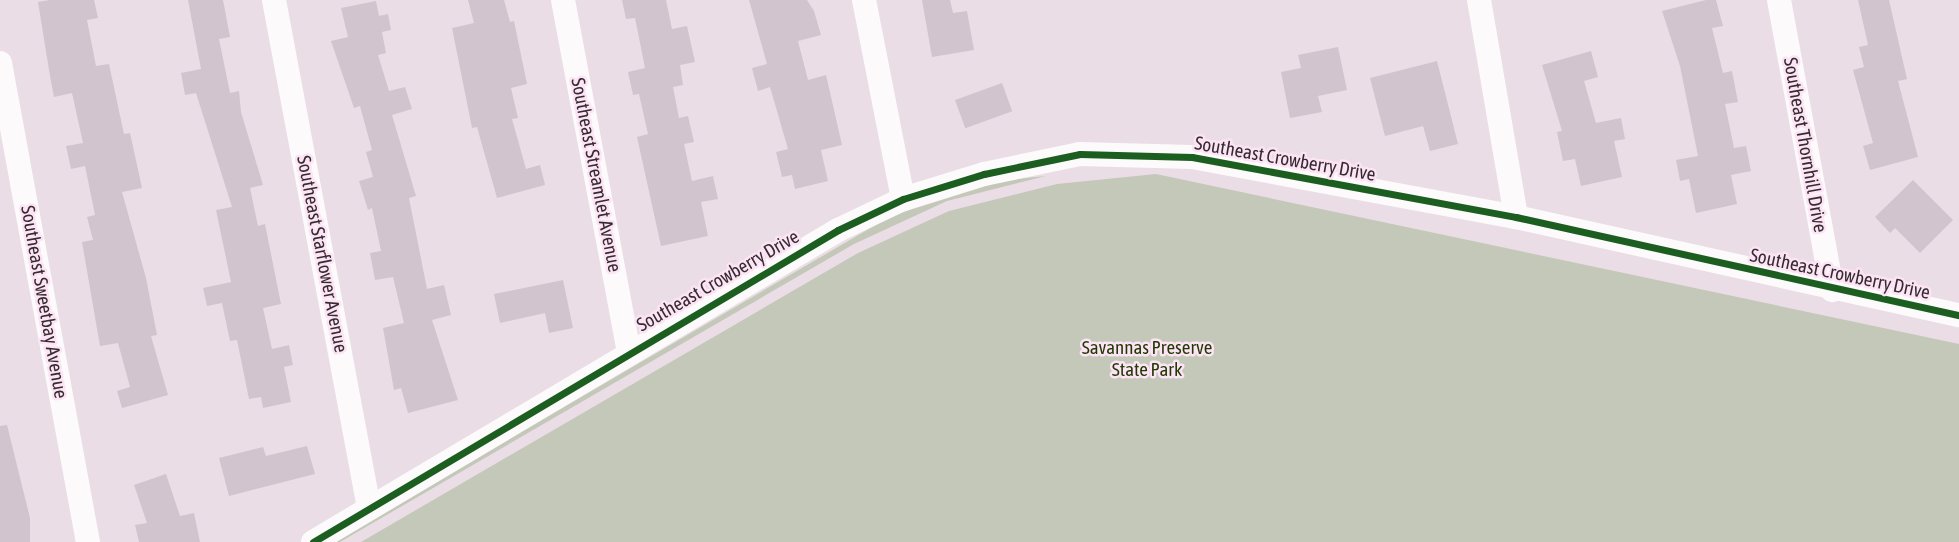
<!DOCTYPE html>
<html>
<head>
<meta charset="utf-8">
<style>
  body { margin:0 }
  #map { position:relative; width:1959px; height:542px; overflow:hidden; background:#eadde6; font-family:"Asap Condensed",sans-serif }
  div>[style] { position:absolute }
  .green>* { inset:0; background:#c3c8b9 }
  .building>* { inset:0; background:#d2c4ce; transform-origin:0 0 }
  .street>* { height:24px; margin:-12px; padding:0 12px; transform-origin:12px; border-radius:12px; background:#fcfafb }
  .cycleway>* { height:7px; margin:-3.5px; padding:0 3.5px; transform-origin:3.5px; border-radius:3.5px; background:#1b5e20 }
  span { translate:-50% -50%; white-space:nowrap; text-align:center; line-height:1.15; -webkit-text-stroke:5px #fde4f5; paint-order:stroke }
  .street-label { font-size:19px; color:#352c32 }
  .park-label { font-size:19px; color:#1f3900 }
</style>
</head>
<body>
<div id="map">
  <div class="green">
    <i style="clip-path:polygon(1156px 174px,1959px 344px,1959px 542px,361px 542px,858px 253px,949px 211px,1057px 184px)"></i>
    <i style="clip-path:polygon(1046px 176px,947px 201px,854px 244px,340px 542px,333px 542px,891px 216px,1005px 180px)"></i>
  </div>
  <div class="building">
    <i style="clip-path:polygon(50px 0,94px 0,98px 18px,87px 20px,96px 66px,109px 64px,124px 134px,130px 133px,142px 188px,122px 192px,146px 278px,157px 335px,151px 336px,168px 395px,122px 408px,117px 391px,130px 387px,118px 343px,100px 346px,82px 242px,93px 240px,87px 217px,95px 215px,85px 166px,71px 169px,66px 146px,83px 143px,72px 93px,54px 97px,50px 76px,38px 2px)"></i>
    <i style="clip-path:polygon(188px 0,223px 0,230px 37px,219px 39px,230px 93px,239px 91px,241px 112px,263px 185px,250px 188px,258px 226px,265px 224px,281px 304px,263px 308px,272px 349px,289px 345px,293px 365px,284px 367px,291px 402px,263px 408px,261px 397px,249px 399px,237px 340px,230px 341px,222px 303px,207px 306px,203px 288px,231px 282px,216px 210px,232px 207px,196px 93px,185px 95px,181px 73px,201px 69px)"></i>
    <i style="clip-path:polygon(468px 0,504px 0,510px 22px,514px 21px,527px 84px,511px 88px,518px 118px,512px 119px,526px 169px,540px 165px,545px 185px,497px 198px,477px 127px,472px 128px,452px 28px,474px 23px)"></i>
    <i style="clip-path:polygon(622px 0,666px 0,672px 29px,687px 26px,695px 62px,680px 65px,683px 85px,673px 87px,679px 118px,688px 116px,694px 142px,684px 144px,692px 181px,713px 176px,718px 199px,701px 202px,708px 236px,661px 246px,637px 137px,648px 134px,639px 94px,633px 95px,628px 72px,645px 68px,635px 18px,626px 19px)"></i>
    <i style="clip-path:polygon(749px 0,807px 0,814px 11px,821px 35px,798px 41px,808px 80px,826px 75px,842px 145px,821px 150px,828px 181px,795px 189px,792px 175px,782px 177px,776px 152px,788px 149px,770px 87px,758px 91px,752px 68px,767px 64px)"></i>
    <i style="clip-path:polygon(922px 0,950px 0,953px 13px,967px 11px,974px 50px,932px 57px)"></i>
    <i style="clip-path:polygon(1706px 0,1716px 0,1723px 26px,1712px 28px,1723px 73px,1732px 71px,1738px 102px,1725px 104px,1734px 148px,1746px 146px,1751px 171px,1731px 175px,1737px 204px,1696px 213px,1689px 179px,1680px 181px,1676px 160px,1698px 156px,1680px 66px,1662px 11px)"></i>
    <i style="clip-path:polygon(1858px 0,1889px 0,1907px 79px,1898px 81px,1918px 157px,1870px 170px,1863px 146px,1873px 143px,1853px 70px,1864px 67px,1859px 47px,1868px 45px)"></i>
    <i style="clip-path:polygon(376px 1px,379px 16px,388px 14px,391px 30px,382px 32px,386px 53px,378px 55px,389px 91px,405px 87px,412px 109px,392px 115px,416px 196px,409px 198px,427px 289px,444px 285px,451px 315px,432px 320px,458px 400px,408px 413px,401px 388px,394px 390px,383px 328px,404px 323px,393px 277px,375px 280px,370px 253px,381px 251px,372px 208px,368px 210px,359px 181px,373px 177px,366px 152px,372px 150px,360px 106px,354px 108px,331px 41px,348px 37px,341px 8px)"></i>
    <i style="clip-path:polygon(1338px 47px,1347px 90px,1318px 96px,1322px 112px,1290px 118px,1281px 72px,1301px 68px,1298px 55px)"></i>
    <i style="clip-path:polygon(1591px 51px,1598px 77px,1584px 81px,1596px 123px,1621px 118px,1625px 139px,1614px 141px,1622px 177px,1581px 186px,1575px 159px,1563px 161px,1557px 132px,1562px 131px,1542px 65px)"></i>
    <i style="clip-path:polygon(1437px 61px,1458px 144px,1430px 151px,1423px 126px,1385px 136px,1370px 78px)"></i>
    <i style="left:1002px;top:83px;width:30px;height:50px;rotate:70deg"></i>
    <i style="clip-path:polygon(1913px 180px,1953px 220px,1920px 253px,1895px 228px,1890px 233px,1875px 217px)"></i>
    <i style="clip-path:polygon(563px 280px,573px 328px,549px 333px,545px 313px,500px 323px,494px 294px)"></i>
    <i style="clip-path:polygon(7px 425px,30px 518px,30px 542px,0 542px,0 426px)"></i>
    <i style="clip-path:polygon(307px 446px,315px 474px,229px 496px,219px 458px,263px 447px,266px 456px)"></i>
    <i style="clip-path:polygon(166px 474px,180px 516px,194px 513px,200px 542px,139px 542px,135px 525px,147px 523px,134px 485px)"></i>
  </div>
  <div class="street">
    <i style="left:274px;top:0;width:517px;rotate:79.41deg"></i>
    <i style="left:563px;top:0;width:357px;rotate:79.4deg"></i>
    <i style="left:864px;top:0;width:203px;rotate:78.9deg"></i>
    <i style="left:1479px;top:0;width:220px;rotate:80.3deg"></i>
    <i style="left:1779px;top:0;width:295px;rotate:79.6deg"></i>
    <i style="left:0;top:63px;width:487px;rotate:79.6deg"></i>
    <i style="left:313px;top:542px;width:611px;rotate:-30.72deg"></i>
    <i style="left:838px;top:230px;width:72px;rotate:-25.5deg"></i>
    <i style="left:903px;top:199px;width:85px;rotate:-17.2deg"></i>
    <i style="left:984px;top:174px;width:98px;rotate:-11.8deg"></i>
    <i style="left:1080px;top:154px;width:112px;rotate:1.5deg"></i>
    <i style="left:1192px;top:157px;width:330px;rotate:10.5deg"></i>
    <i style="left:1516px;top:217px;width:454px;rotate:12.5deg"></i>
  </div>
  <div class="cycleway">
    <i style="left:313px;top:542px;width:611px;rotate:-30.72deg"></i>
    <i style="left:838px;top:230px;width:72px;rotate:-25.5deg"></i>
    <i style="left:903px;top:199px;width:85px;rotate:-17.2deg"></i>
    <i style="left:984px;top:174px;width:98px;rotate:-11.8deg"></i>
    <i style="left:1080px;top:154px;width:112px;rotate:1.5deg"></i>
    <i style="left:1192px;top:157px;width:330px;rotate:10.5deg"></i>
    <i style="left:1516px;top:217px;width:454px;rotate:12.5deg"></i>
  </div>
  <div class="street-label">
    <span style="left:1805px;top:145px;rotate:80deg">Southeast Thornhill Drive</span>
    <span style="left:1285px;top:159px;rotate:10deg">Southeast Crowberry Drive</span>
    <span style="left:596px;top:175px;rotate:79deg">Southeast Streamlet Avenue</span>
    <span style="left:322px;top:254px;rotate:79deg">Southeast Starflower Avenue</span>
    <span style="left:1840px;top:274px;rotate:12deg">Southeast Crowberry Drive</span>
    <span style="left:718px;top:281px;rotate:-30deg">Southeast Crowberry Drive</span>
    <span style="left:44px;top:302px;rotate:80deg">Southeast Sweetbay Avenue</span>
  </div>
  <div class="park-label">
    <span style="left:1147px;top:359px">Savannas Preserve<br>State Park</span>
  </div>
</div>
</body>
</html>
